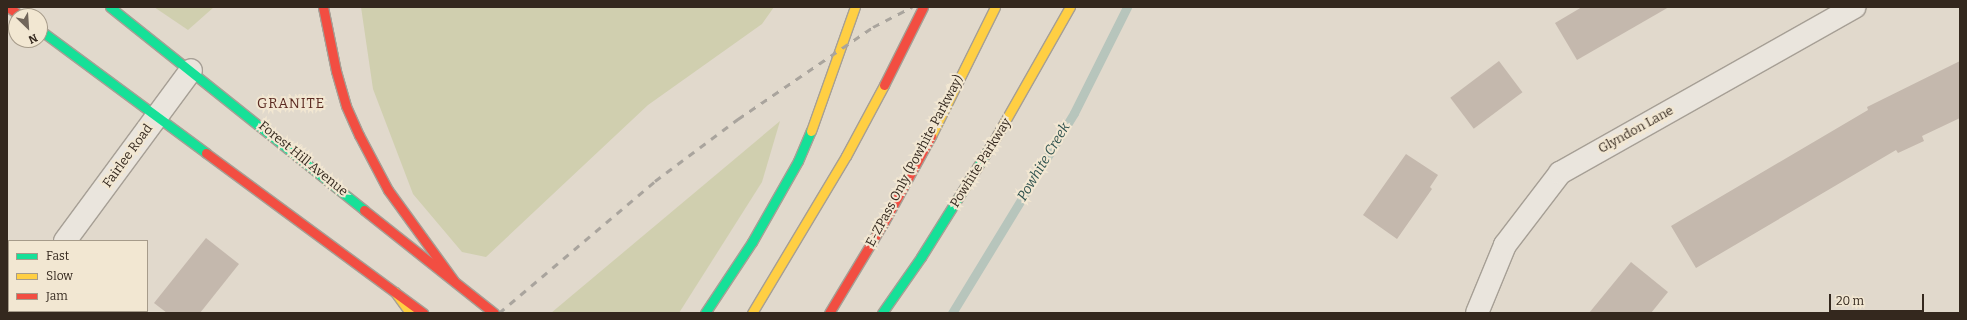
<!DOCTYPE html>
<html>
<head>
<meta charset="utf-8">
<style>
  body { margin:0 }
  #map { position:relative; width:1967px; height:320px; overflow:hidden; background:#e1d9cc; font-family:Bitter,serif }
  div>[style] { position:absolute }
  .green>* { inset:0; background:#d0cfaf }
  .stream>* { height:9px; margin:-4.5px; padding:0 4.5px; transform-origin:4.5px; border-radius:4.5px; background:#b7c5bc }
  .building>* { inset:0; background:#c4b8ad; transform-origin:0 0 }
  .roads { filter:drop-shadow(1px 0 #a69f95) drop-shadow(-1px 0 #a69f95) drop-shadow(0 1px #a69f95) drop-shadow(0 -1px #a69f95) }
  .street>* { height:22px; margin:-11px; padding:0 11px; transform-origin:11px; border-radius:11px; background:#eae5dd }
  .fast>* { height:9px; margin:-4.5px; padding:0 4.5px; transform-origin:4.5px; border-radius:4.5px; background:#16e098 }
  .slow>* { height:9px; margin:-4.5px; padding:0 4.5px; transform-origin:4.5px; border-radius:4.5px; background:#ffcf43 }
  .jam>* { height:9px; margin:-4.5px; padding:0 4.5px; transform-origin:4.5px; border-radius:4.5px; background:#f24e42 }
  .rail>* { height:3px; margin-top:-1.5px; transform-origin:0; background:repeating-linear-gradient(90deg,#a9a49d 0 7px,transparent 0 14px) }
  span { translate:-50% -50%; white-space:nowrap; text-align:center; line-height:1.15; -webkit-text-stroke:4px #f2e7d2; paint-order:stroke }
  .street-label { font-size:13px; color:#34281e }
  .neighbourhood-label { font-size:14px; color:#5c2b22; letter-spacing:1px }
  .water-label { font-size:14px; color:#2f524e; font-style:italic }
  .frame { position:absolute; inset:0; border:8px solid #34281e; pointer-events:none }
  .legend { position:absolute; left:8px; top:240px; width:140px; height:72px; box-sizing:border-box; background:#f2e7d2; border:1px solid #a69b8a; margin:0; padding:5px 7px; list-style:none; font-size:12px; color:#34281e }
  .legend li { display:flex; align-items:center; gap:8px; height:20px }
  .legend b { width:20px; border:1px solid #a69b8a }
  .north { position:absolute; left:8px; top:8px; width:40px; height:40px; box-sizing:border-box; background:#f2e7d2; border:1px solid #a69b8a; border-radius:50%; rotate:155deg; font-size:11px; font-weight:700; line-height:16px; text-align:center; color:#34281e }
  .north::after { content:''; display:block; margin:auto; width:14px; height:18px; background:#71665b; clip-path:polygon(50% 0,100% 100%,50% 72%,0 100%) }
  .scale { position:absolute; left:1829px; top:294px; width:95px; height:18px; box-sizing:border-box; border:2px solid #34281e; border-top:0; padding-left:5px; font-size:12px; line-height:14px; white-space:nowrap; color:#34281e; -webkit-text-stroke:3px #f2e7d2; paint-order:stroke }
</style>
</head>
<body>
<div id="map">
  <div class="green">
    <i style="clip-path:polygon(154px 7px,214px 7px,188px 30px)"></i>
    <i style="clip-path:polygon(361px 7px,774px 7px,762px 24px,648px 105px,486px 257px,462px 252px,413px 194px,373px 89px)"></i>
    <i style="clip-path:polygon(780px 121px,762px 182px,679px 313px,551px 313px)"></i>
  </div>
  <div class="stream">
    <i style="left:952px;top:313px;width:234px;rotate:-58.6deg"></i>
    <i style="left:1074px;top:113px;width:119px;rotate:-63.4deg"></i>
  </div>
  <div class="building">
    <i style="clip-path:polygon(1582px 7px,1669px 7px,1577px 60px,1555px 23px)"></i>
    <i style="left:1499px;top:61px;width:39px;height:61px;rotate:53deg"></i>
    <i style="clip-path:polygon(1960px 61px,1960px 118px,1922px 136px,1924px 141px,1898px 153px,1896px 150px,1696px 268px,1671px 226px,1868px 110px,1867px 107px)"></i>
    <i style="clip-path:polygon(1406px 154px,1438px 175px,1430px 187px,1432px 189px,1397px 239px,1363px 215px)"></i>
    <i style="clip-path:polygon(206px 238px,239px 264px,200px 313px,167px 313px,154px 303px)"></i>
    <i style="clip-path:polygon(1631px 262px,1668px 292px,1651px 313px,1589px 313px)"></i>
  </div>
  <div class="roads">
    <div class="street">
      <i style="left:65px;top:241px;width:212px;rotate:-53.6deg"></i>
      <i style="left:8px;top:313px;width:3px;rotate:-45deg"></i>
      <i style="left:1477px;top:313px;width:74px;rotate:-67.6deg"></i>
      <i style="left:1505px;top:245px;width:91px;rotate:-52.6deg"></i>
      <i style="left:1560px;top:173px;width:338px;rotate:-29.4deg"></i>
    </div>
    <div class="fast">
      <i style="left:110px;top:7px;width:325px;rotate:38.6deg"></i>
      <i style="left:40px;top:30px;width:207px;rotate:36.5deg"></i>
      <i style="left:705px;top:313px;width:85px;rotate:-56.5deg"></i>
      <i style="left:752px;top:242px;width:93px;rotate:-60.4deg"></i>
      <i style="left:798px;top:161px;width:33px;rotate:-67deg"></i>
      <i style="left:882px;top:313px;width:68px;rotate:-55.1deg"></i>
      <i style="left:921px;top:257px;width:142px;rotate:-58deg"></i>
    </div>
    <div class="slow">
      <i style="left:811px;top:131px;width:132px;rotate:-70.5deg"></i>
      <i style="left:931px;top:136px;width:144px;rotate:-63.6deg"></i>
      <i style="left:996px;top:137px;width:150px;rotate:-60.4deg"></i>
      <i style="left:395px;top:292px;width:26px;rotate:54deg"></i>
      <i style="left:752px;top:313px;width:183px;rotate:-59.1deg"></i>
      <i style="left:846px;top:156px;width:81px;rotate:-61.8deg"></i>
    </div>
    <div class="jam">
      <i style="left:8px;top:7px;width:16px;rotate:35deg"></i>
      <i style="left:323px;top:7px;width:65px;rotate:78.5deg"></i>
      <i style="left:336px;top:71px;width:36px;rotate:74deg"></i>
      <i style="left:346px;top:106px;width:32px;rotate:66deg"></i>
      <i style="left:359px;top:135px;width:62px;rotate:62.2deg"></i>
      <i style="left:388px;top:190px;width:112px;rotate:54deg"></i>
      <i style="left:884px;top:85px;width:87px;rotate:-63.4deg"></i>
      <i style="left:206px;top:153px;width:270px;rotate:36.4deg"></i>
      <i style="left:364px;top:210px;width:166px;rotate:38.4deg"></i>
      <i style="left:829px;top:313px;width:106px;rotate:-58.9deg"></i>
      <i style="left:884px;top:222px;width:98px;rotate:-61.3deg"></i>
    </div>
  </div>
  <div class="rail">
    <i style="left:499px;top:313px;width:204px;rotate:-40.2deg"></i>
    <i style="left:655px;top:181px;width:104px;rotate:-36.8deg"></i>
    <i style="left:738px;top:119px;width:163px;rotate:-34.3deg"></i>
    <i style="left:873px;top:27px;width:44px;rotate:-27.1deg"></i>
  </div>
  <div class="street-label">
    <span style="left:1636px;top:130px;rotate:-29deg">Glyndon Lane</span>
    <span style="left:128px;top:156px;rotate:-54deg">Fairlee Road</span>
    <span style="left:303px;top:159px;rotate:39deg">Forest Hill Avenue</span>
    <span style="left:915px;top:161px;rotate:-62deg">E-ZPass Only (Powhite Parkway)</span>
    <span style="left:981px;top:163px;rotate:-58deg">Powhite Parkway</span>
  </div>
  <div class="neighbourhood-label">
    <span style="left:291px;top:104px">GRANITE</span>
  </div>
  <div class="water-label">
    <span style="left:1044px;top:162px;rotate:-59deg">Powhite Creek</span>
  </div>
  <div class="frame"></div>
  <ul class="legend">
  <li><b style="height:5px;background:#16e098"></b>Fast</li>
  <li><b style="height:5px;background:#ffcf43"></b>Slow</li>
  <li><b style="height:5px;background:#f24e42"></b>Jam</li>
  </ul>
  <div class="north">N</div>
  <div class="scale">20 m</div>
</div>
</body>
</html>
